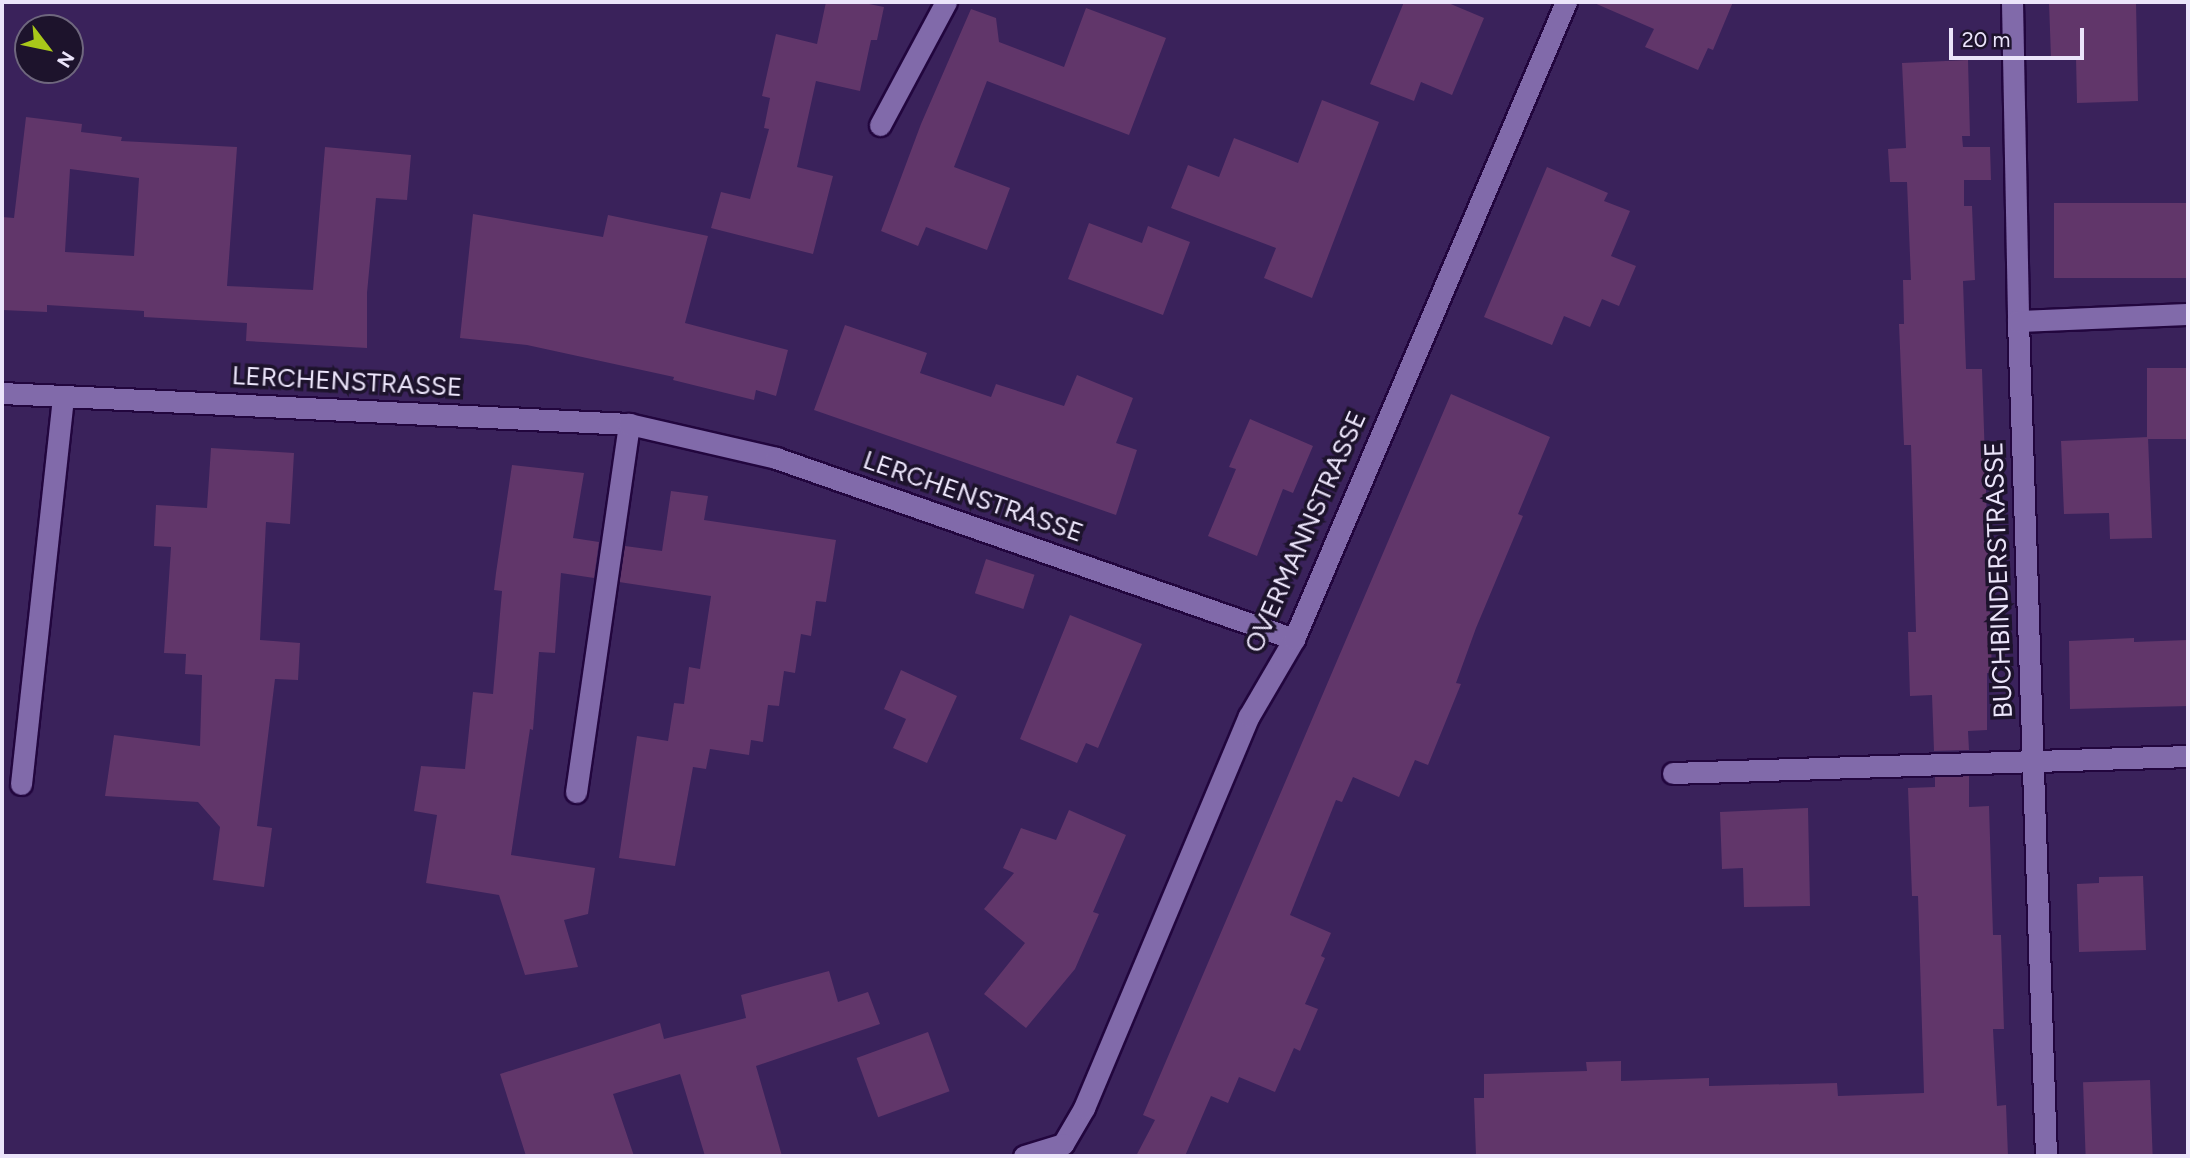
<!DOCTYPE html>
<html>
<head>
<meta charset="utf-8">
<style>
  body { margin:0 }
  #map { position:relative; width:2190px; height:1158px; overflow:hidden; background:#3a225b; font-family:Figtree,sans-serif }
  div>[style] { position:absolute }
  .building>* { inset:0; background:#61366a; transform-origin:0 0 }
  .roads { filter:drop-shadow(2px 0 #22063e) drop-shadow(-2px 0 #22063e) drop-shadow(0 2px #22063e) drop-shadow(0 -2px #22063e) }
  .service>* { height:21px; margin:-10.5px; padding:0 10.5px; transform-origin:10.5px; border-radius:10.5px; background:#816aaa }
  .minor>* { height:21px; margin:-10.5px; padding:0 10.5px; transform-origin:10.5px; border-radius:10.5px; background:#816aaa }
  span { translate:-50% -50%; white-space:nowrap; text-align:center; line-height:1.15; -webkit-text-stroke:7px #1d132c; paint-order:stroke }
  .street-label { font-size:26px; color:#ebe4fa }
  .frame { position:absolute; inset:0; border:4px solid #ebe4fa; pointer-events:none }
  .north { position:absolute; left:14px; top:14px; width:70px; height:70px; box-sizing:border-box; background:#1d132c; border:2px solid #6f677e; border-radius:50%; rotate:122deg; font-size:19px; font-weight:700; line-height:28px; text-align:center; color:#ebe4fa }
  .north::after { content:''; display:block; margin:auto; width:24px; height:32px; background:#a9c71a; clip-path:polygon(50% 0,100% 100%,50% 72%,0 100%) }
  .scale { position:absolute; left:1949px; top:28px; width:135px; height:32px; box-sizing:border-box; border:4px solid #ebe4fa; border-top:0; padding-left:9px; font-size:21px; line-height:24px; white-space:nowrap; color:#ebe4fa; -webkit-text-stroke:5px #1d132c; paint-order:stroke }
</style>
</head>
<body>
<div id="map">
  <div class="building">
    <i style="clip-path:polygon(826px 2px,859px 2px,884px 7px,877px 40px,871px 40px,860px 91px,816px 81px,797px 167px,833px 176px,813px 254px,711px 228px,721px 192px,750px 199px,769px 129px,764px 128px,770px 98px,762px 96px,776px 34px,817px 44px)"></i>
    <i style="clip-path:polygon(1404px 2px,1446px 2px,1484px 18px,1452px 95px,1421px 82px,1414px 101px,1370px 84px)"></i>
    <i style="clip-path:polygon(1592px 2px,1733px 2px,1713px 50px,1708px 48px,1698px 70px,1645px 47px,1654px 29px)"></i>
    <i style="clip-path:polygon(2049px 2px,2136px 2px,2138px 101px,2077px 103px,2076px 57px,2051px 58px)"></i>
    <i style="clip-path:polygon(1086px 8px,1166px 38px,1129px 135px,987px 81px,954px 167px,1010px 188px,987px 250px,926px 227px,918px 246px,881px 231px,921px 124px,971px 9px,996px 18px,999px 42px,1064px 67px)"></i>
    <i style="clip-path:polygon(1968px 60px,1970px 136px,1962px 136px,1963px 147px,1990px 147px,1991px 180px,1964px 180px,1964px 206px,1972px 206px,1975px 280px,1963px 281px,1966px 369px,1982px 369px,1992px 673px,1987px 673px,1987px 730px,1968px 731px,1969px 750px,1934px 751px,1932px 695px,1910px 696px,1908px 632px,1916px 632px,1911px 445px,1904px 445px,1899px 324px,1904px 324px,1903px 280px,1911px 280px,1907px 182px,1890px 182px,1888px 149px,1906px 148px,1902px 63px)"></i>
    <i style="clip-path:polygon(1322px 100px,1379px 122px,1312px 298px,1264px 278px,1276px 248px,1171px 208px,1188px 165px,1219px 177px,1234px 138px,1298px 163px)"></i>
    <i style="clip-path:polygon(evenodd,26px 117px,82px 124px,81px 132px,122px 137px,121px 141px,237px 147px,227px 286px,313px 290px,325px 147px,411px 155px,407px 200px,376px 198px,367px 293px,367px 348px,246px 341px,247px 323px,144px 317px,144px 311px,47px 305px,47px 312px,2px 310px,2px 217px,14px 218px,26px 117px,70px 169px,139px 178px,134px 256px,65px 252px,70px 169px)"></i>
    <i style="clip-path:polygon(1547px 167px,1608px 193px,1604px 201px,1630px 211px,1611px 256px,1636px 266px,1619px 306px,1602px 299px,1590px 327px,1564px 316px,1552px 345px,1484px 317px)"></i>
    <i style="left:2188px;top:203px;width:75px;height:134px;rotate:90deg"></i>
    <i style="clip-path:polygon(473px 214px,603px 237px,608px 215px,708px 236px,685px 323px,788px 350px,776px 396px,756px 390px,754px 400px,673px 380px,674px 377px,527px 345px,460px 338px)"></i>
    <i style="clip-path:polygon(1089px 223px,1142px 243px,1148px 226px,1190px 242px,1163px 315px,1068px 279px)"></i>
    <i style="clip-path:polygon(845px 325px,927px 353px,920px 373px,991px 397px,996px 384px,1064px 406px,1077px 375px,1133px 398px,1116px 443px,1137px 450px,1116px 515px,814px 410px)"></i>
    <i style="left:2188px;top:368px;width:71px;height:41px;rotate:90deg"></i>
    <i style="clip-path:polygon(1451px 394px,1550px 437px,1518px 514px,1523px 516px,1476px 628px,1456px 683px,1461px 684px,1428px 765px,1415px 760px,1399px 797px,1353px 777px,1342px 802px,1336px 800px,1290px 915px,1331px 933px,1321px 956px,1325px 958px,1305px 1004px,1318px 1009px,1300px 1051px,1294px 1048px,1275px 1092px,1239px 1077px,1228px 1103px,1211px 1096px,1185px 1156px,1136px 1156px,1155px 1120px,1143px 1115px)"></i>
    <i style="clip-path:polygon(1250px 419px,1313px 446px,1293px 493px,1283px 489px,1257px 556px,1208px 536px,1236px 469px,1229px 467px)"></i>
    <i style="clip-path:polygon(2148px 437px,2152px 538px,2110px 539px,2109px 513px,2064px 514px,2061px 441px)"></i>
    <i style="clip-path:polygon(211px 448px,294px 453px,290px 524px,266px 522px,260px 640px,300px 643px,298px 680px,275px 679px,257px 826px,272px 828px,264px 887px,213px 880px,220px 827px,198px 802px,105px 796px,114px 735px,200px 746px,202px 675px,185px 674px,186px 654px,164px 653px,171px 547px,154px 546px,156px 505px,207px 508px)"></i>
    <i style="clip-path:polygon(512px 465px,584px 473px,573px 538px,599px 542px,594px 578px,561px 573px,555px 653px,539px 652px,533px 730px,530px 729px,511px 855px,595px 868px,588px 914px,564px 920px,578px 967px,525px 975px,499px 895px,426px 883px,437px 815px,414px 811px,421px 766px,465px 769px,473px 692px,493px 694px,502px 591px,494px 590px,496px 573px)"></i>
    <i style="clip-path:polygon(671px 491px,708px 496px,704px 520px,836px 540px,826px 602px,816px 601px,811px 636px,801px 634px,795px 673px,784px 671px,779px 706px,768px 705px,763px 742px,751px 740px,749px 755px,710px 749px,706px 769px,693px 767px,675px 866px,619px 858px,637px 736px,668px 741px,674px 703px,684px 704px,689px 667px,700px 669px,711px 596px,619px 582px,625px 546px,662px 551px)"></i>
    <i style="left:986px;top:559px;width:51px;height:36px;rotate:18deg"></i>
    <i style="clip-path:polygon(1070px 615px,1142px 644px,1098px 748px,1086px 743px,1077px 763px,1020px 739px)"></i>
    <i style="clip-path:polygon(2134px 638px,2134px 642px,2188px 640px,2188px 706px,2070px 709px,2069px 641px)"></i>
    <i style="clip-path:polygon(901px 670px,957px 696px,927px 763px,893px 748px,906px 719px,884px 709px)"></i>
    <i style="clip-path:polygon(1969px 776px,1969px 807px,1989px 806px,1993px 935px,2001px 935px,2004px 1029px,1993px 1029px,1997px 1106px,2006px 1105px,2008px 1156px,1476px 1156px,1474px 1098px,1484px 1098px,1484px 1074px,1587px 1071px,1586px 1062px,1621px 1061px,1621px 1081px,1709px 1078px,1709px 1086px,1837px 1083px,1838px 1096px,1924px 1093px,1918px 896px,1912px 896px,1908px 788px,1935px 787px,1935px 777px)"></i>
    <i style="clip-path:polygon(1808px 808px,1810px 906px,1744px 907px,1743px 868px,1722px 869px,1720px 812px)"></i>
    <i style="clip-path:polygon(1069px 810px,1126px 835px,1093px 912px,1099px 914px,1075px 969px,1026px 1028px,984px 994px,1025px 943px,984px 909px,1014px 873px,1003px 868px,1021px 828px,1056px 840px)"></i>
    <i style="clip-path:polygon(2143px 876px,2146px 950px,2079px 952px,2077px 884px,2099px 883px,2099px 877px)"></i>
    <i style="clip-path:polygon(829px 971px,838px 1002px,868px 992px,880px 1024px,756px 1066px,782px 1156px,705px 1156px,680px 1074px,613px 1094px,634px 1156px,526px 1156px,500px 1074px,660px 1023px,664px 1039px,746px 1018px,741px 995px)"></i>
    <i style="left:928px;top:1032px;width:63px;height:76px;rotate:70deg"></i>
    <i style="left:2150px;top:1080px;width:76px;height:67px;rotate:88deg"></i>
  </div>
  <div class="roads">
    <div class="service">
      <i style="left:21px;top:784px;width:390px;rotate:-83.8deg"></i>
      <i style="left:576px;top:792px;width:372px;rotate:-81.8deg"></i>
    </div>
    <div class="minor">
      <i style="left:2012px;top:2px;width:319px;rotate:88.9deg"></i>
      <i style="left:2018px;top:321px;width:835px;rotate:88.08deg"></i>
      <i style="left:880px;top:125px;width:140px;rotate:-61.8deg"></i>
      <i style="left:2018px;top:321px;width:170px;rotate:-2.4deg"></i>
      <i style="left:2px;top:393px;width:628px;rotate:2.83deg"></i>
      <i style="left:629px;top:424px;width:151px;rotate:13deg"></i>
      <i style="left:776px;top:458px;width:549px;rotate:19.26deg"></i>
      <i style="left:1673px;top:773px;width:515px;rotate:-1.89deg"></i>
      <i style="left:1063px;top:1144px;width:42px;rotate:-59.7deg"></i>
      <i style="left:1084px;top:1108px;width:425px;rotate:-67.2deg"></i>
      <i style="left:1249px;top:716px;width:89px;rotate:-59.7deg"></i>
      <i style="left:1294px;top:639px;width:693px;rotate:-66.88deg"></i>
      <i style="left:1024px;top:1156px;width:41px;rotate:-17.1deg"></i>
    </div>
  </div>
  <div class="street-label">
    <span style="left:347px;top:382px;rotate:3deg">LERCHENSTRASSE</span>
    <span style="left:973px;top:497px;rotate:19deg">LERCHENSTRASSE</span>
    <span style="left:1306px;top:532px;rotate:-66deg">OVERMANNSTRASSE</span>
    <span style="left:1999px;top:580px;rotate:-92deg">BUCHBINDERSTRASSE</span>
  </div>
  <div class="frame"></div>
  <div class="north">N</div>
  <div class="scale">20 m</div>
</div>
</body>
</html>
